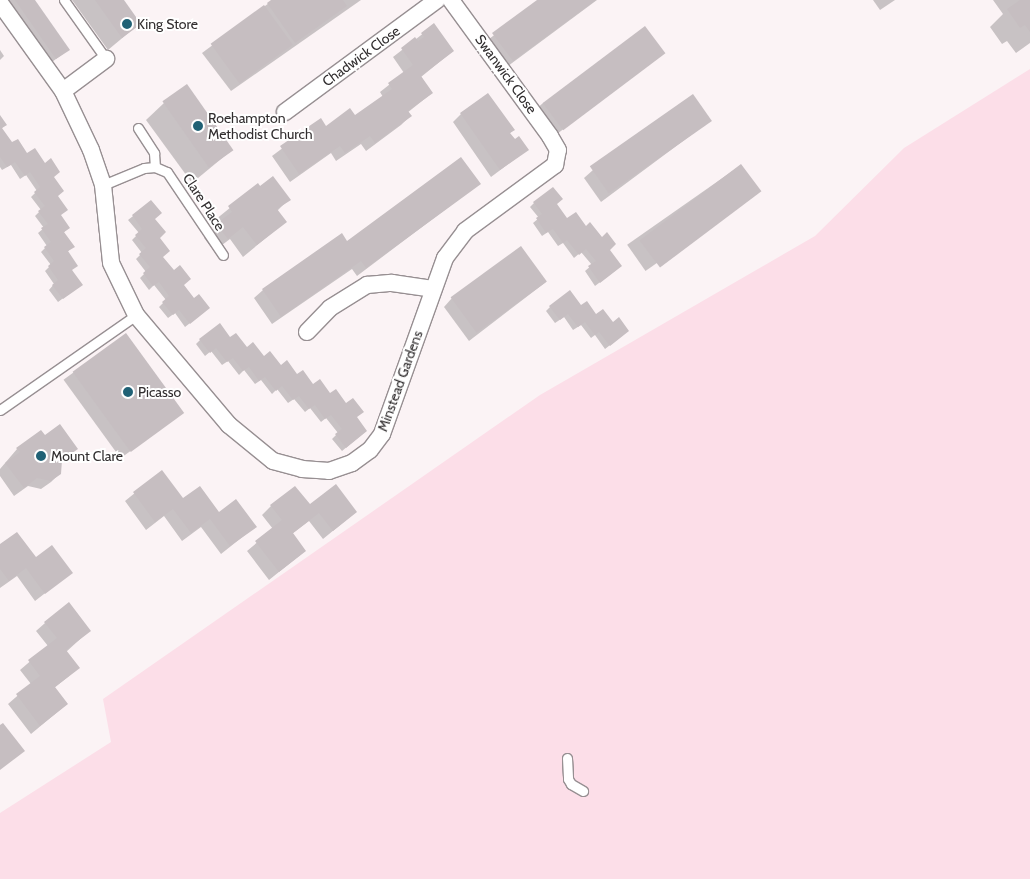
<!DOCTYPE html>
<html>
<head>
<meta charset="utf-8">
<style>
  body { margin:0 }
  #map { position:relative; width:1030px; height:879px; overflow:hidden; background:#fbf3f5; font-family:Cabin,sans-serif }
  div>[style] { position:absolute }
  .green>* { inset:0; background:#fcdee8 }
  .shadow>* { inset:0; background:#0003; transform-origin:0 0 }
  .building>* { inset:0; background:#c6bec1; transform-origin:0 0 }
  .roads { filter:drop-shadow(1px 0 #978f92) drop-shadow(-1px 0 #978f92) drop-shadow(0 1px #978f92) drop-shadow(0 -1px #978f92) }
  .service>* { height:9px; margin:-4.5px; padding:0 4.5px; transform-origin:4.5px; border-radius:4.5px; background:#fff }
  .minor>* { height:16px; margin:-8px; padding:0 8px; transform-origin:8px; border-radius:8px; background:#fff }
  .dots>* { width:14px; height:14px; translate:-50% -50%; box-sizing:border-box; border:2px solid #fff; border-radius:50% }
  span { translate:-50% -50%; white-space:nowrap; text-align:center; line-height:1.15; -webkit-text-stroke:4px #fff; paint-order:stroke }
  .poi-label { font-size:14px; color:#312e2f }
  .left { translate:0 -50%; text-align:left }
  .street-label { font-size:14px; color:#312e2f }
</style>
</head>
<body>
<div id="map">
  <div class="green">
    <i style="clip-path:polygon(1030px 69px,1030px 879px,0 879px,0 813px,111px 742px,103px 699px,540px 395px,815px 236px,904px 148px)"></i>
  </div>
  <div class="shadow">
    <i style="clip-path:polygon(8px 0,34px 0,64px 53px,52px 62px)"></i>
    <i style="clip-path:polygon(72px 0,122px 0,139px 24px,108px 50px)"></i>
    <i style="clip-path:polygon(273px 0,361px 0,231px 91px,202px 53px)"></i>
    <i style="clip-path:polygon(539px 0,597px 0,504px 69px,484px 43px)"></i>
    <i style="clip-path:polygon(873px 0,895px 0,880px 10px)"></i>
    <i style="clip-path:polygon(993px 0,1030px 0,1030px 43px,1016px 53px,1007px 41px,1002px 44px,990px 27px,1003px 14px)"></i>
    <i style="clip-path:polygon(434px 25px,453px 51px,421px 77px,432px 93px,407px 113px,410px 116px,401px 125px,366px 151px,361px 144px,336px 161px,331px 153px,290px 182px,272px 156px,320px 120px,326px 127px,355px 117px,383px 97px,380px 92px,404px 73px,393px 57px)"></i>
    <i style="clip-path:polygon(0 50px,4px 56px,0 60px)"></i>
    <i style="clip-path:polygon(664px 53px,553px 137px,534px 111px,543px 103px)"></i>
    <i style="clip-path:polygon(164px 103px,232px 150px,192px 183px,146px 120px)"></i>
    <i style="clip-path:polygon(461px 114px,513px 130px,509px 134px,527px 150px,491px 177px,453px 122px)"></i>
    <i style="clip-path:polygon(0 117px,5px 125px,1px 129px,12px 144px,53px 177px,60px 215px,69px 228px,63px 233px,73px 247px,67px 252px,77px 288px,58px 302px,49px 290px,54px 284px,45px 271px,51px 265px,41px 252px,47px 246px,38px 233px,44px 228px,35px 216px,41px 210px,31px 197px,37px 191px,26px 175px,20px 179px,11px 165px,2px 170px,0 167px)"></i>
    <i style="clip-path:polygon(710px 121px,601px 202px,584px 178px,593px 170px)"></i>
    <i style="left:741px;top:165px;width:32px;height:139px;rotate:55deg"></i>
    <i style="clip-path:polygon(479px 184px,357px 276px,352px 269px,272px 324px,254px 298px,263px 290px,346px 242px)"></i>
    <i style="clip-path:polygon(258px 185px,289px 199px,277px 211px,285px 222px,243px 257px,230px 239px,214px 251px,204px 238px,218px 224px,215px 220px)"></i>
    <i style="clip-path:polygon(151px 202px,162px 257px,204px 312px,185px 327px,175px 313px,168px 318px,159px 307px,166px 300px,154px 285px,149px 290px,140px 278px,146px 272px,136px 259px,142px 253px,132px 240px,139px 233px,128px 220px)"></i>
    <i style="clip-path:polygon(534px 203px,556px 204px,567px 220px,586px 227px,608px 250px,616px 270px,595px 286px,585px 271px,592px 265px,581px 252px,574px 258px,563px 243px,558px 246px,548px 232px,542px 236px,533px 223px,539px 218px,530px 207px)"></i>
    <i style="clip-path:polygon(546px 282px,469px 341px,444px 307px,452px 298px)"></i>
    <i style="clip-path:polygon(550px 307px,581px 307px,613px 324px,623px 335px,605px 349px,595px 335px,591px 338px,581px 325px,573px 330px,564px 317px,555px 323px,546px 311px)"></i>
    <i style="left:125px;top:335px;width:97px;height:76px;rotate:54deg"></i>
    <i style="clip-path:polygon(230px 339px,330px 395px,366px 431px,342px 451px,332px 439px,338px 433px,326px 418px,321px 422px,310px 408px,305px 412px,294px 399px,288px 403px,277px 389px,272px 394px,261px 380px,255px 384px,244px 370px,239px 375px,228px 361px,222px 365px,211px 351px,205px 356px,196px 344px,200px 340px)"></i>
    <i style="clip-path:polygon(45px 437px,76px 449px,61px 462px,60px 473px,51px 482px,41px 489px,28px 486px,14px 496px,0 476px,0 469px,17px 449px)"></i>
    <i style="clip-path:polygon(162px 471px,183px 500px,255px 527px,221px 554px,201px 527px,182px 541px,164px 516px,146px 530px,125px 501px)"></i>
    <i style="clip-path:polygon(271px 506px,309px 506px,356px 512px,323px 539px,309px 521px,292px 534px,305px 551px,269px 580px,247px 551px,273px 529px,262px 515px)"></i>
    <i style="clip-path:polygon(0 546px,36px 559px,71px 573px,35px 601px,17px 576px,0 588px)"></i>
    <i style="clip-path:polygon(45px 623px,89px 631px,66px 652px,69px 676px,54px 688px,67px 704px,31px 734px,8px 704px,31px 684px,20px 670px,48px 646px,36px 631px)"></i>
  </div>
  <div class="building">
    <i style="clip-path:polygon(15px 0,35px 0,70px 50px,56px 59px)"></i>
    <i style="clip-path:polygon(95px 0,124px 0,141px 24px,122px 38px)"></i>
    <i style="clip-path:polygon(271px 0,343px 0,347px 6px,295px 43px,267px 3px)"></i>
    <i style="clip-path:polygon(537px 0,596px 0,513px 61px,492px 33px)"></i>
    <i style="clip-path:polygon(1020px 0,1030px 0,1030px 32px,1025px 25px,1020px 28px,1007px 9px)"></i>
    <i style="left:264px;top:5px;width:49px;height:66px;rotate:54deg"></i>
    <i style="clip-path:polygon(434px 23px,454px 51px,421px 76px,433px 93px,408px 111px,412px 116px,375px 143px,370px 136px,345px 153px,340px 146px,299px 174px,280px 146px,321px 118px,326px 126px,350px 108px,355px 115px,392px 89px,388px 83px,413px 65px,401px 48px,415px 37px,418px 41px,424px 37px,421px 33px)"></i>
    <i style="left:645px;top:26px;width:34px;height:128px;rotate:53deg"></i>
    <i style="left:187px;top:84px;width:81px;height:30px;rotate:55deg"></i>
    <i style="clip-path:polygon(488px 93px,515px 130px,510px 133px,515px 139px,519px 136px,529px 150px,500px 170px,460px 113px)"></i>
    <i style="left:693px;top:94px;width:33px;height:126px;rotate:55deg"></i>
    <i style="clip-path:polygon(0 115px,7px 125px,2px 128px,12px 142px,18px 139px,27px 153px,35px 148px,45px 163px,51px 158px,60px 172px,54px 177px,64px 191px,58px 196px,68px 210px,61px 215px,70px 228px,64px 232px,75px 247px,68px 251px,78px 266px,72px 270px,83px 285px,63px 299px,52px 285px,58px 280px,48px 266px,54px 261px,44px 247px,51px 242px,41px 228px,48px 224px,38px 211px,45px 206px,34px 192px,40px 187px,30px 172px,25px 176px,15px 162px,7px 167px,0 157px)"></i>
    <i style="clip-path:polygon(461px 157px,481px 184px,366px 268px,361px 261px,281px 317px,262px 289px,342px 233px,347px 241px)"></i>
    <i style="left:741px;top:164px;width:34px;height:127px;rotate:53deg"></i>
    <i style="clip-path:polygon(273px 176px,291px 200px,277px 209px,287px 222px,257px 245px,243px 227px,228px 239px,216px 224px,232px 212px,228px 206px,258px 183px,260px 186px)"></i>
    <i style="clip-path:polygon(553px 187px,563px 199px,557px 204px,567px 218px,576px 212px,586px 226px,590px 222px,602px 237px,607px 232px,616px 244px,610px 250px,622px 266px,600px 283px,588px 266px,596px 261px,586px 249px,579px 255px,567px 240px,563px 243px,553px 229px,546px 233px,536px 218px,542px 214px,533px 202px)"></i>
    <i style="clip-path:polygon(151px 200px,162px 213px,155px 219px,166px 232px,160px 238px,170px 251px,163px 257px,174px 270px,180px 265px,191px 279px,184px 285px,194px 298px,199px 294px,210px 308px,190px 324px,179px 310px,173px 315px,162px 302px,169px 296px,159px 282px,153px 286px,143px 273px,150px 267px,139px 254px,146px 248px,135px 235px,142px 229px,132px 215px)"></i>
    <i style="left:521px;top:246px;width:44px;height:87px;rotate:54deg"></i>
    <i style="clip-path:polygon(570px 290px,581px 305px,587px 301px,596px 314px,603px 309px,613px 322px,619px 317px,629px 331px,610px 346px,599px 332px,595px 335px,585px 322px,578px 327px,568px 314px,560px 320px,549px 306px)"></i>
    <i style="clip-path:polygon(220px 323px,230px 337px,236px 333px,247px 347px,253px 342px,264px 356px,270px 351px,281px 365px,287px 360px,297px 374px,303px 370px,313px 384px,320px 379px,330px 393px,336px 389px,346px 403px,353px 398px,364px 412px,357px 417px,367px 431px,346px 448px,335px 434px,342px 429px,331px 415px,325px 419px,315px 405px,309px 409px,299px 396px,293px 400px,282px 386px,276px 391px,265px 377px,259px 381px,249px 367px,243px 371px,233px 358px,227px 362px,216px 348px,210px 353px,199px 339px)"></i>
    <i style="left:126px;top:333px;width:99px;height:66px;rotate:54deg"></i>
    <i style="clip-path:polygon(60px 424px,78px 449px,62px 460px,61px 474px,51px 481px,37px 478px,24px 488px,5px 463px,20px 452px,16px 448px,41px 430px,45px 435px)"></i>
    <i style="clip-path:polygon(162px 470px,183px 498px,200px 486px,219px 512px,236px 499px,257px 527px,230px 546px,210px 519px,191px 533px,173px 509px,155px 522px,133px 492px)"></i>
    <i style="clip-path:polygon(336px 484px,357px 512px,333px 531px,319px 513px,293px 533px,306px 551px,279px 572px,255px 541px,282px 520px,270px 505px,295px 486px,310px 504px)"></i>
    <i style="clip-path:polygon(17px 532px,36px 557px,52px 545px,73px 573px,45px 594px,26px 568px,9px 581px,0 569px,0 544px)"></i>
    <i style="clip-path:polygon(69px 602px,91px 631px,66px 650px,80px 668px,55px 687px,68px 704px,40px 726px,16px 694px,40px 676px,28px 660px,57px 638px,44px 622px)"></i>
    <i style="clip-path:polygon(3px 723px,25px 751px,0 770px,0 725px)"></i>
  </div>
  <div class="roads">
    <div class="service">
      <i style="left:64px;top:0;width:72px;rotate:54.6deg"></i>
      <i style="left:138px;top:128px;width:30px;rotate:57deg"></i>
      <i style="left:154px;top:153px;width:14px;rotate:86deg"></i>
      <i style="left:103px;top:185px;width:44px;rotate:-22.5deg"></i>
      <i style="left:144px;top:168px;width:11px;rotate:-5deg"></i>
      <i style="left:155px;top:167px;width:13px;rotate:23deg"></i>
      <i style="left:167px;top:172px;width:100px;rotate:56deg"></i>
      <i style="left:0;top:410px;width:166px;rotate:-34.9deg"></i>
      <i style="left:567px;top:758px;width:21px;rotate:87deg"></i>
      <i style="left:568px;top:779px;width:6px;rotate:59deg"></i>
      <i style="left:571px;top:784px;width:14px;rotate:30deg"></i>
    </div>
    <div class="minor">
      <i style="left:0;top:3px;width:108px;rotate:54.4deg"></i>
      <i style="left:63px;top:91px;width:65px;rotate:64.6deg"></i>
      <i style="left:91px;top:150px;width:37px;rotate:71deg"></i>
      <i style="left:103px;top:185px;width:78px;rotate:84.1deg"></i>
      <i style="left:111px;top:263px;width:58px;rotate:64.3deg"></i>
      <i style="left:136px;top:315px;width:144px;rotate:49.8deg"></i>
      <i style="left:229px;top:425px;width:57px;rotate:39.3deg"></i>
      <i style="left:273px;top:461px;width:30px;rotate:15deg"></i>
      <i style="left:302px;top:469px;width:27px;rotate:4deg"></i>
      <i style="left:329px;top:471px;width:24px;rotate:-19deg"></i>
      <i style="left:352px;top:463px;width:22px;rotate:-36deg"></i>
      <i style="left:370px;top:450px;width:20px;rotate:-53deg"></i>
      <i style="left:382px;top:434px;width:187px;rotate:-70.3deg"></i>
      <i style="left:445px;top:258px;width:34px;rotate:-53deg"></i>
      <i style="left:465px;top:231px;width:112px;rotate:-36.3deg"></i>
      <i style="left:555px;top:165px;width:15px;rotate:-79deg"></i>
      <i style="left:558px;top:150px;width:16px;rotate:-120deg"></i>
      <i style="left:550px;top:136px;width:168px;rotate:-126.1deg"></i>
      <i style="left:63px;top:91px;width:54px;rotate:-36.7deg"></i>
      <i style="left:285px;top:112px;width:189px;rotate:-36.4deg"></i>
      <i style="left:307px;top:332px;width:33px;rotate:-46deg"></i>
      <i style="left:330px;top:308px;width:44px;rotate:-31.9deg"></i>
      <i style="left:367px;top:285px;width:25px;rotate:-5deg"></i>
      <i style="left:392px;top:283px;width:41px;rotate:8.3deg"></i>
    </div>
  </div>
  <div class="dots">
    <i style="left:127px;top:24px;background:#206175"></i>
    <i style="left:198px;top:126px;background:#206175"></i>
    <i style="left:128px;top:392px;background:#206175"></i>
    <i style="left:41px;top:456px;background:#206175"></i>
  </div>
  <div class="poi-label">
    <span class="left" style="left:137px;top:24px">King Store</span>
    <span class="left" style="left:208px;top:126px">Roehampton<br>Methodist Church</span>
    <span class="left" style="left:138px;top:392px">Picasso</span>
    <span class="left" style="left:51px;top:456px">Mount Clare</span>
  </div>
  <div class="street-label">
    <span style="left:361px;top:56px;rotate:-36deg">Chadwick Close</span>
    <span style="left:506px;top:74px;rotate:54deg">Swanwick Close</span>
    <span style="left:204px;top:202px;rotate:57deg">Clare Place</span>
    <span style="left:400px;top:381px;rotate:-70deg">Minstead Gardens</span>
  </div>
</div>
</body>
</html>
